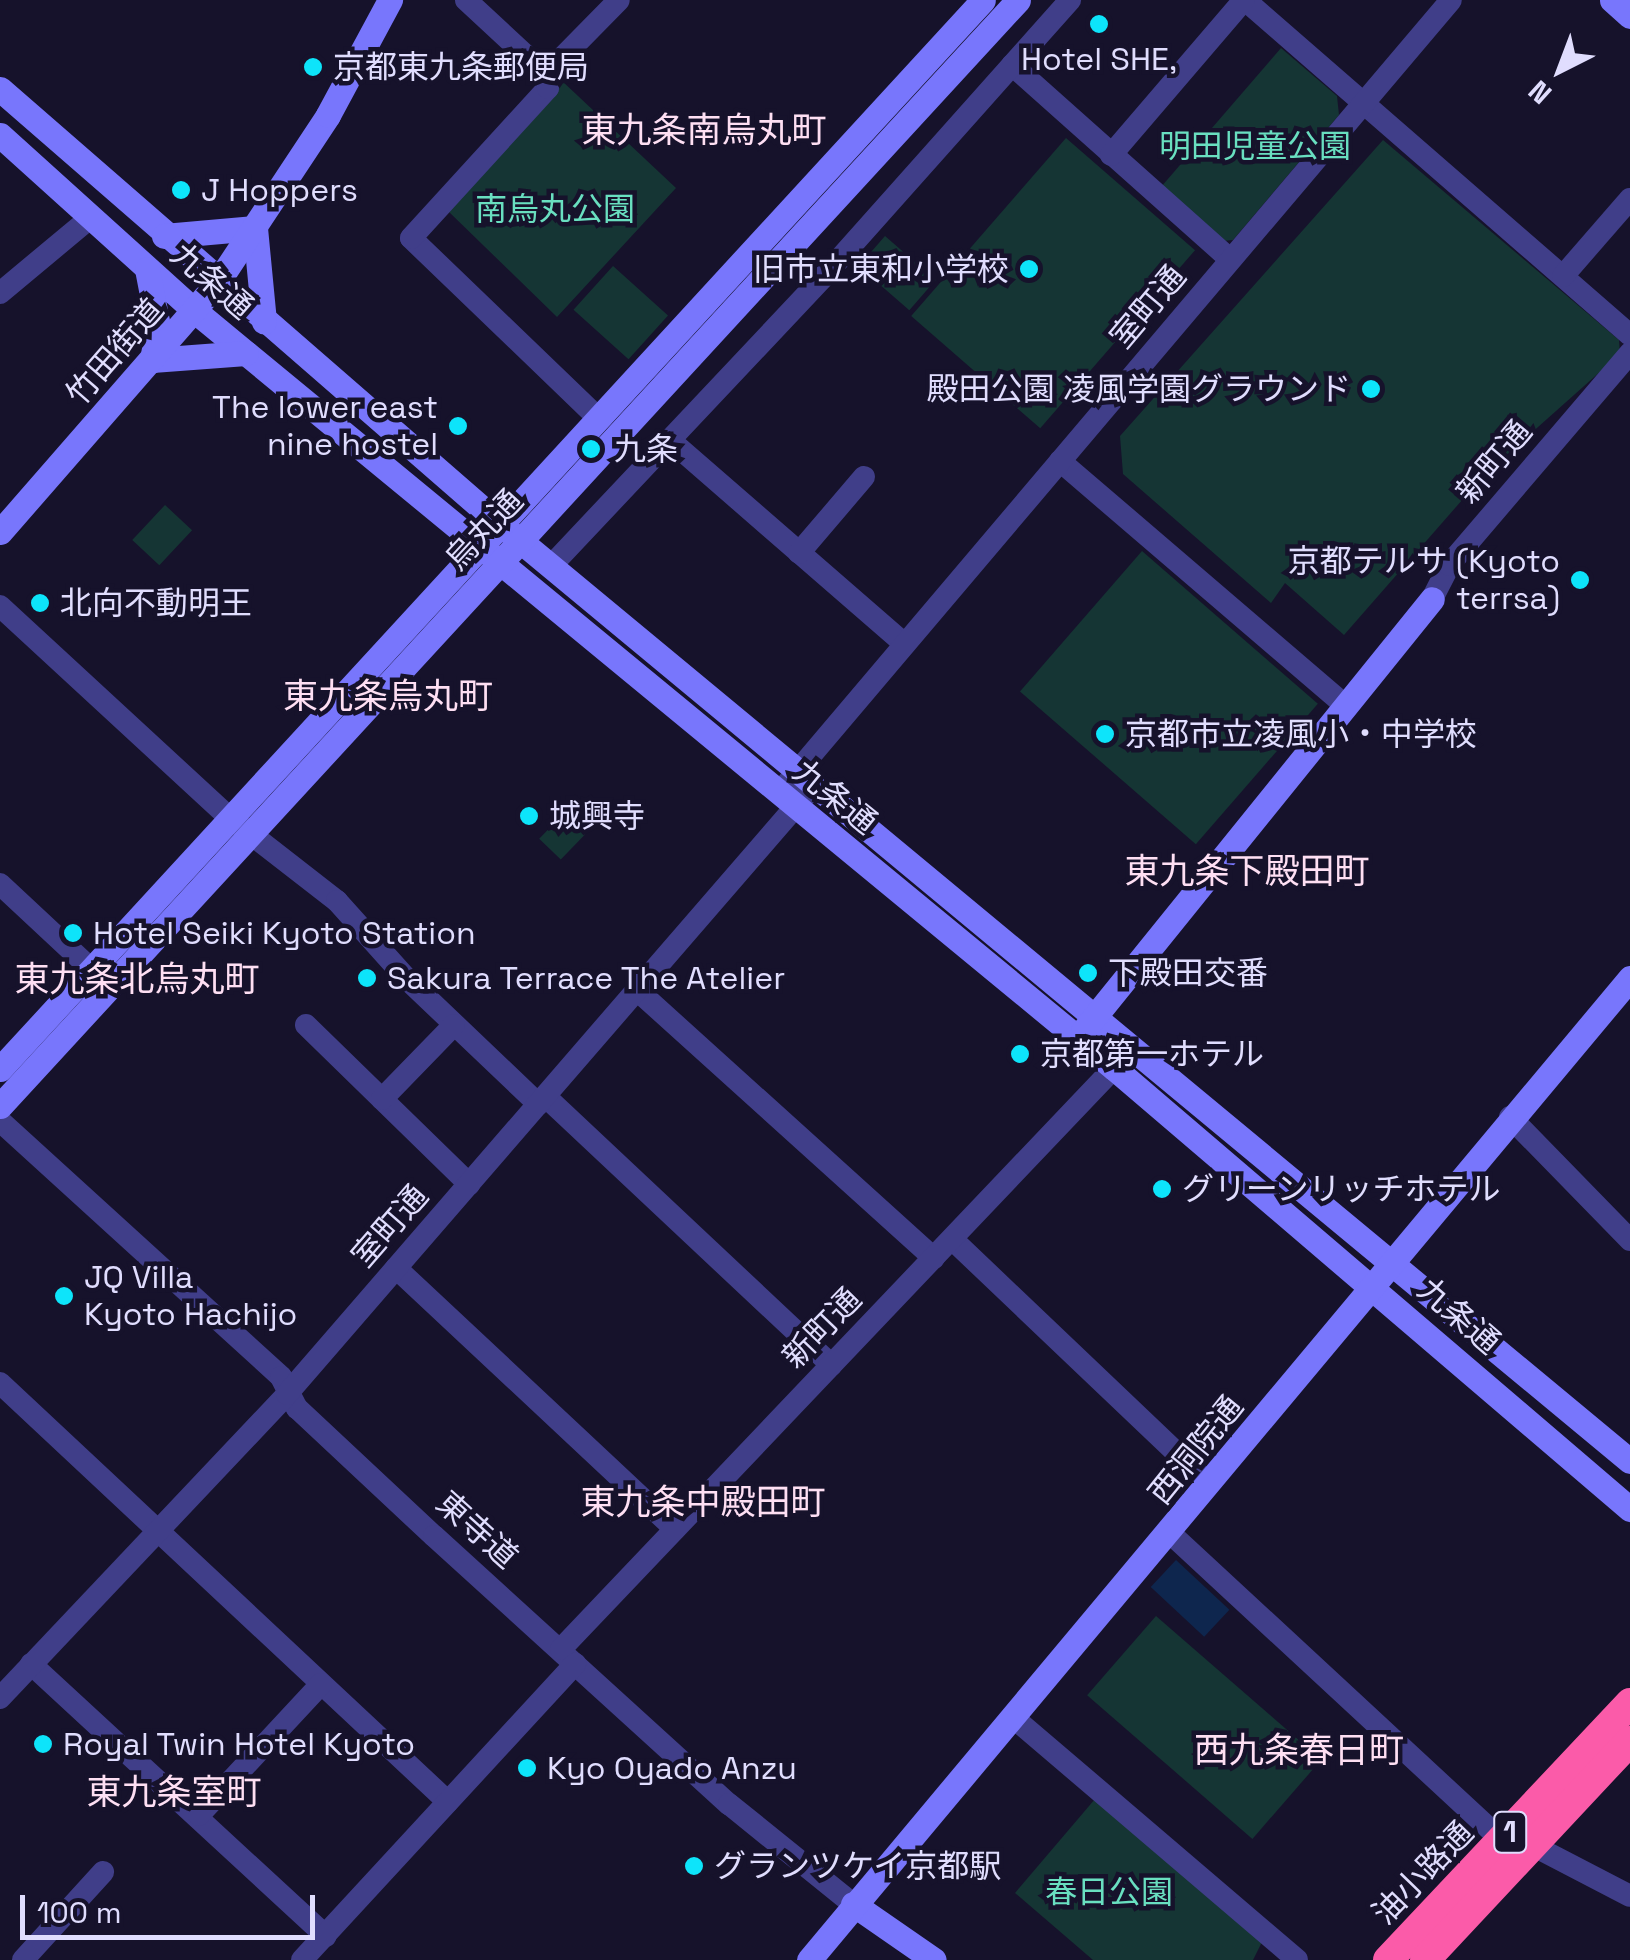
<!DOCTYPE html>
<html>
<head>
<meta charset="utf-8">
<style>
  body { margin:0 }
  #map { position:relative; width:1630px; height:1960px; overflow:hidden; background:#16122b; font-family:"Space Grotesk","Noto Sans JP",sans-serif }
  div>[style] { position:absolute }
  .green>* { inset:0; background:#153534; transform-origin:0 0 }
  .water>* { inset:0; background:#0e264e; transform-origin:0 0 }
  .street>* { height:22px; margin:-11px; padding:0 11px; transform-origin:11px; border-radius:11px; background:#403e89 }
  .secondary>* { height:25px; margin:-12.5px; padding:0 12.5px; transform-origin:12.5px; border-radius:12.5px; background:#7876fc }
  .highway>* { height:30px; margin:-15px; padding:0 15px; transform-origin:15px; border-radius:15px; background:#fb5ba9 }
  .dots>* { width:28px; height:28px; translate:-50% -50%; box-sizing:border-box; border:5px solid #16122b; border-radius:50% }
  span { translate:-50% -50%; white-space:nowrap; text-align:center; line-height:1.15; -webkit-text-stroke:9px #16122b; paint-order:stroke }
  .shield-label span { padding:2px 8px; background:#16122b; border:2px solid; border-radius:8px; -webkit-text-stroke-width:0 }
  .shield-label { font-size:30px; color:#e0ddfe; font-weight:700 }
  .poi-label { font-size:32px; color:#e0ddfe }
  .left { translate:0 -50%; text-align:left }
  .right { translate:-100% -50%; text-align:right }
  .park-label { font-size:32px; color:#69dfc0 }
  .street-label { font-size:32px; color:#e0ddfe }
  .neighbourhood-label { font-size:35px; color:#fedff3 }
  .north { position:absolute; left:1510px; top:20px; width:100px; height:100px; -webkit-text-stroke:8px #16122b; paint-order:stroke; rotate:222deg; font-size:28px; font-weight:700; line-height:40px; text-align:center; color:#e0ddfe }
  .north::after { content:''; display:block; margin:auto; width:35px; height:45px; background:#e0ddfe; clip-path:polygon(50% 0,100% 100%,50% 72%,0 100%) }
  .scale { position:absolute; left:20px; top:1895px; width:295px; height:45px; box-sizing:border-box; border:5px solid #e0ddfe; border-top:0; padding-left:12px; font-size:30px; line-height:35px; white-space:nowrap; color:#e0ddfe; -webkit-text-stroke:8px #16122b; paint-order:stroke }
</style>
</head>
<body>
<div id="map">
  <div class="green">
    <i style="clip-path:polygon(1281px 48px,1337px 96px,1339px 115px,1233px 240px,1223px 241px,1161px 187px)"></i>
    <i style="clip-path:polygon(561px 80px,676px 188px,557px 317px,448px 211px,557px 94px)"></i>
    <i style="left:1066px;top:138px;width:171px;height:236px;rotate:41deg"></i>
    <i style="clip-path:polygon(1383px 140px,1619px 340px,1620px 354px,1484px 475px,1344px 635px,1285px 583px,1271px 603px,1123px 474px,1120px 436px)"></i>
    <i style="left:885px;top:236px;width:67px;height:40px;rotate:41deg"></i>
    <i style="left:613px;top:266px;width:74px;height:59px;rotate:42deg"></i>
    <i style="left:165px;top:505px;width:37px;height:48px;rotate:43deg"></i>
    <i style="left:1142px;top:551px;width:233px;height:186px;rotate:41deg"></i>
    <i style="left:567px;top:810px;width:30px;height:40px;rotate:44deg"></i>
    <i style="left:1156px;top:1616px;width:219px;height:105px;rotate:41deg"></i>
    <i style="clip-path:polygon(1095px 1799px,1262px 1942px,1253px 1960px,1093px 1960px,1015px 1893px)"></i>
  </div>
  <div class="water">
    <i style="left:1176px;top:1560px;width:73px;height:37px;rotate:43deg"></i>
  </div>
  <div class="street">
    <i style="left:466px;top:0;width:110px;rotate:42.8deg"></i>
    <i style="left:1245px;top:0;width:510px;rotate:41.03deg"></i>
    <i style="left:1012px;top:65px;width:292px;rotate:41.7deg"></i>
    <i style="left:1111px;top:155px;width:204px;rotate:-49.4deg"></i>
    <i style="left:1563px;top:276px;width:102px;rotate:-49deg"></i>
    <i style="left:0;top:293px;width:117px;rotate:-39.8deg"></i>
    <i style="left:597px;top:417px;width:258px;rotate:-136.1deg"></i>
    <i style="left:411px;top:238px;width:203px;rotate:-47.6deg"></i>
    <i style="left:548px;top:88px;width:13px;rotate:-94deg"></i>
    <i style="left:547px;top:75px;width:16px;rotate:-50deg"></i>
    <i style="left:557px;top:63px;width:88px;rotate:-45.5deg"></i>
    <i style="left:671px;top:441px;width:308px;rotate:41deg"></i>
    <i style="left:1060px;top:461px;width:374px;rotate:40.6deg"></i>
    <i style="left:799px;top:553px;width:100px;rotate:-49.5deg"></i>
    <i style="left:551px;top:566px;width:401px;rotate:-46.7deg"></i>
    <i style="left:826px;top:274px;width:367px;rotate:-48.3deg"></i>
    <i style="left:1432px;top:599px;width:38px;rotate:-63deg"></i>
    <i style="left:1449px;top:565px;width:279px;rotate:-49.5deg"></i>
    <i style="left:0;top:606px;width:311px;rotate:42.7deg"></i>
    <i style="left:229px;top:817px;width:137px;rotate:37.9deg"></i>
    <i style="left:337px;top:901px;width:106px;rotate:48.1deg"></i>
    <i style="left:408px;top:980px;width:180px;rotate:43.6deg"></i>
    <i style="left:779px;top:793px;width:1039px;rotate:-49.72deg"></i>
    <i style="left:0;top:884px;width:125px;rotate:43deg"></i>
    <i style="left:637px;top:990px;width:400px;rotate:42.1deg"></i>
    <i style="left:306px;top:1025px;width:228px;rotate:44.3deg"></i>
    <i style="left:545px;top:1096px;width:393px;rotate:43.2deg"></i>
    <i style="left:382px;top:1099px;width:103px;rotate:-45.8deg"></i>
    <i style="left:1510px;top:1117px;width:172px;rotate:45.7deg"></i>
    <i style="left:0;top:1121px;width:380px;rotate:42.3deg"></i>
    <i style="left:281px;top:1377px;width:35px;rotate:63deg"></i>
    <i style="left:297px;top:1408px;width:187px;rotate:43.1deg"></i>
    <i style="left:434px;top:1536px;width:399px;rotate:42.3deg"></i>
    <i style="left:729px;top:1804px;width:159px;rotate:38.9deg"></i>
    <i style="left:952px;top:1239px;width:355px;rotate:43.6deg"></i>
    <i style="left:396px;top:1268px;width:382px;rotate:43.1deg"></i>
    <i style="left:0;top:1383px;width:613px;rotate:43.08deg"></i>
    <i style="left:1170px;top:1533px;width:452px;rotate:42.8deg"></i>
    <i style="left:561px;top:1649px;width:825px;rotate:-46.42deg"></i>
    <i style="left:31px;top:1664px;width:401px;rotate:42.7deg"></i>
    <i style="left:0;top:1698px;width:418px;rotate:-46.6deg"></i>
    <i style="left:287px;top:1394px;width:807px;rotate:-49.12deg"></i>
    <i style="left:1014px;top:1718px;width:372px;rotate:40.5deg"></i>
    <i style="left:199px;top:1815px;width:179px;rotate:-47deg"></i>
    <i style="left:1532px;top:1845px;width:110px;rotate:27.5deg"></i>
    <i style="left:23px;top:1960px;width:119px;rotate:-47.7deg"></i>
    <i style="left:302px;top:1960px;width:403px;rotate:-47.3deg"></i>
  </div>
  <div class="secondary">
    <i style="left:1612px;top:0;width:24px;rotate:42deg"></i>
    <i style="left:0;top:89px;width:663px;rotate:41.02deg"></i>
    <i style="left:500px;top:524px;width:1468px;rotate:39.67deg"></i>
    <i style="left:0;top:135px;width:263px;rotate:42.1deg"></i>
    <i style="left:195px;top:311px;width:1191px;rotate:39.48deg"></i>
    <i style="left:1114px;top:1068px;width:679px;rotate:40.52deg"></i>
    <i style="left:164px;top:236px;width:91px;rotate:-5deg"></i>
    <i style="left:255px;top:228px;width:94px;rotate:84.5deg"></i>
    <i style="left:147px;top:269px;width:58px;rotate:79.1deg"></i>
    <i style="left:158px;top:326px;width:35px;rotate:100deg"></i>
    <i style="left:152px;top:360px;width:94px;rotate:-4.3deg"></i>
    <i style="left:0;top:532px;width:330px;rotate:-48.9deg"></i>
    <i style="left:217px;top:283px;width:201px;rotate:-56.5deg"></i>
    <i style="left:328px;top:115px;width:131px;rotate:-61.7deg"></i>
    <i style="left:1083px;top:1031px;width:555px;rotate:-51.07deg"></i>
    <i style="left:0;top:1069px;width:1452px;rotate:-47.4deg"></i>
    <i style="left:0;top:1106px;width:1503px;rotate:-47.37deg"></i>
    <i style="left:853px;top:1904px;width:98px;rotate:34.7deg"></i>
    <i style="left:809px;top:1960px;width:1280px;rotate:-50.1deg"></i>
  </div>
  <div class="highway">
    <i style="left:1388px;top:1960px;width:353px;rotate:-46.7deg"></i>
    <i style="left:1425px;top:1960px;width:300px;rotate:-46.9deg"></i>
  </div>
  <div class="dots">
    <i style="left:1099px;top:24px;background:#0de4fa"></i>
    <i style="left:313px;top:67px;background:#0de4fa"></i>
    <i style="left:181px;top:190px;background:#0de4fa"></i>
    <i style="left:1029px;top:269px;background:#0de4fa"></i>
    <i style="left:1371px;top:389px;background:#0de4fa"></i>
    <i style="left:458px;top:426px;background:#0de4fa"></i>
    <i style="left:591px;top:449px;background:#0de4fa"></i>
    <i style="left:1580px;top:580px;background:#0de4fa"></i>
    <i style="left:40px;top:603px;background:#0de4fa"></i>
    <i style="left:1105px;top:734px;background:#0de4fa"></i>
    <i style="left:529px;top:816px;background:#0de4fa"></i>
    <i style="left:73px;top:933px;background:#0de4fa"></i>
    <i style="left:1088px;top:973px;background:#0de4fa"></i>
    <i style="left:367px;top:978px;background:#0de4fa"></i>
    <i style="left:1020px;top:1054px;background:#0de4fa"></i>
    <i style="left:1162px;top:1189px;background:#0de4fa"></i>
    <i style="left:64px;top:1296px;background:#0de4fa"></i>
    <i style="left:43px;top:1744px;background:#0de4fa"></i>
    <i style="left:527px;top:1768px;background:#0de4fa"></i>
    <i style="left:694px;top:1866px;background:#0de4fa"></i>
  </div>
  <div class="shield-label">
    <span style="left:1510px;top:1832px">1</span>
  </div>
  <div class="poi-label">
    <span style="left:1099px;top:59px">Hotel SHE,</span>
    <span class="left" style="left:333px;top:67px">京都東九条郵便局</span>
    <span class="left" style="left:201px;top:190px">J Hoppers</span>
    <span class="right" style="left:1009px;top:269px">旧市立東和小学校</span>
    <span class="right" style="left:1351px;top:389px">殿田公園 凌風学園グラウンド</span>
    <span class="right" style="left:438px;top:426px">The lower east<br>nine hostel</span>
    <span class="left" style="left:614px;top:449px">九条</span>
    <span class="right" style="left:1560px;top:580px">京都テルサ (Kyoto<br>terrsa)</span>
    <span class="left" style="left:60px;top:603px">北向不動明王</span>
    <span class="left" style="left:1125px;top:734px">京都市立凌風小・中学校</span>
    <span class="left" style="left:549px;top:816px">城興寺</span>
    <span class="left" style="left:93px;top:933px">Hotel Seiki Kyoto Station</span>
    <span class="left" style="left:1108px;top:973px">下殿田交番</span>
    <span class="left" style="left:387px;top:978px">Sakura Terrace The Atelier</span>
    <span class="left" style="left:1040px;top:1054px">京都第一ホテル</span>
    <span class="left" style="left:1182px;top:1189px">グリーンリッチホテル</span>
    <span class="left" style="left:84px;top:1296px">JQ Villa<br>Kyoto Hachijo</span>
    <span class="left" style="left:63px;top:1744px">Royal Twin Hotel Kyoto</span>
    <span class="left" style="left:547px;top:1768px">Kyo Oyado Anzu</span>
    <span class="left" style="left:714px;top:1866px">グランツケイ京都駅</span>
  </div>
  <div class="park-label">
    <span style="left:1255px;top:146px">明田児童公園</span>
    <span style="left:555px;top:209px">南烏丸公園</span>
    <span style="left:1109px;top:1892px">春日公園</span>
  </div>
  <div class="street-label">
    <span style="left:212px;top:281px;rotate:41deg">九条通</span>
    <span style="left:1148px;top:307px;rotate:-50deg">室町通</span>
    <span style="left:115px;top:352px;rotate:-49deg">竹田街道</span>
    <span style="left:1494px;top:462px;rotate:-50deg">新町通</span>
    <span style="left:484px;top:530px;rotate:-47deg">烏丸通</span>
    <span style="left:835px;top:797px;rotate:39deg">九条通</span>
    <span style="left:390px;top:1226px;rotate:-49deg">室町通</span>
    <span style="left:1459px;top:1316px;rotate:41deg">九条通</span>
    <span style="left:822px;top:1328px;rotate:-46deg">新町通</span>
    <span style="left:1196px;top:1450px;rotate:-51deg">西洞院通</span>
    <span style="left:477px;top:1530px;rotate:42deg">東寺道</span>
    <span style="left:1423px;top:1873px;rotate:-46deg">油小路通</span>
  </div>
  <div class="neighbourhood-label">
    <span style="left:704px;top:130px">東九条南烏丸町</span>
    <span style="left:388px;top:696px">東九条烏丸町</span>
    <span style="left:1247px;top:871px">東九条下殿田町</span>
    <span style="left:137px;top:979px">東九条北烏丸町</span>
    <span style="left:703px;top:1502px">東九条中殿田町</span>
    <span style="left:1299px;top:1750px">西九条春日町</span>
    <span style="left:174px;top:1792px">東九条室町</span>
  </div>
  <div class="north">N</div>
  <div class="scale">100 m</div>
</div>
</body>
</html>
